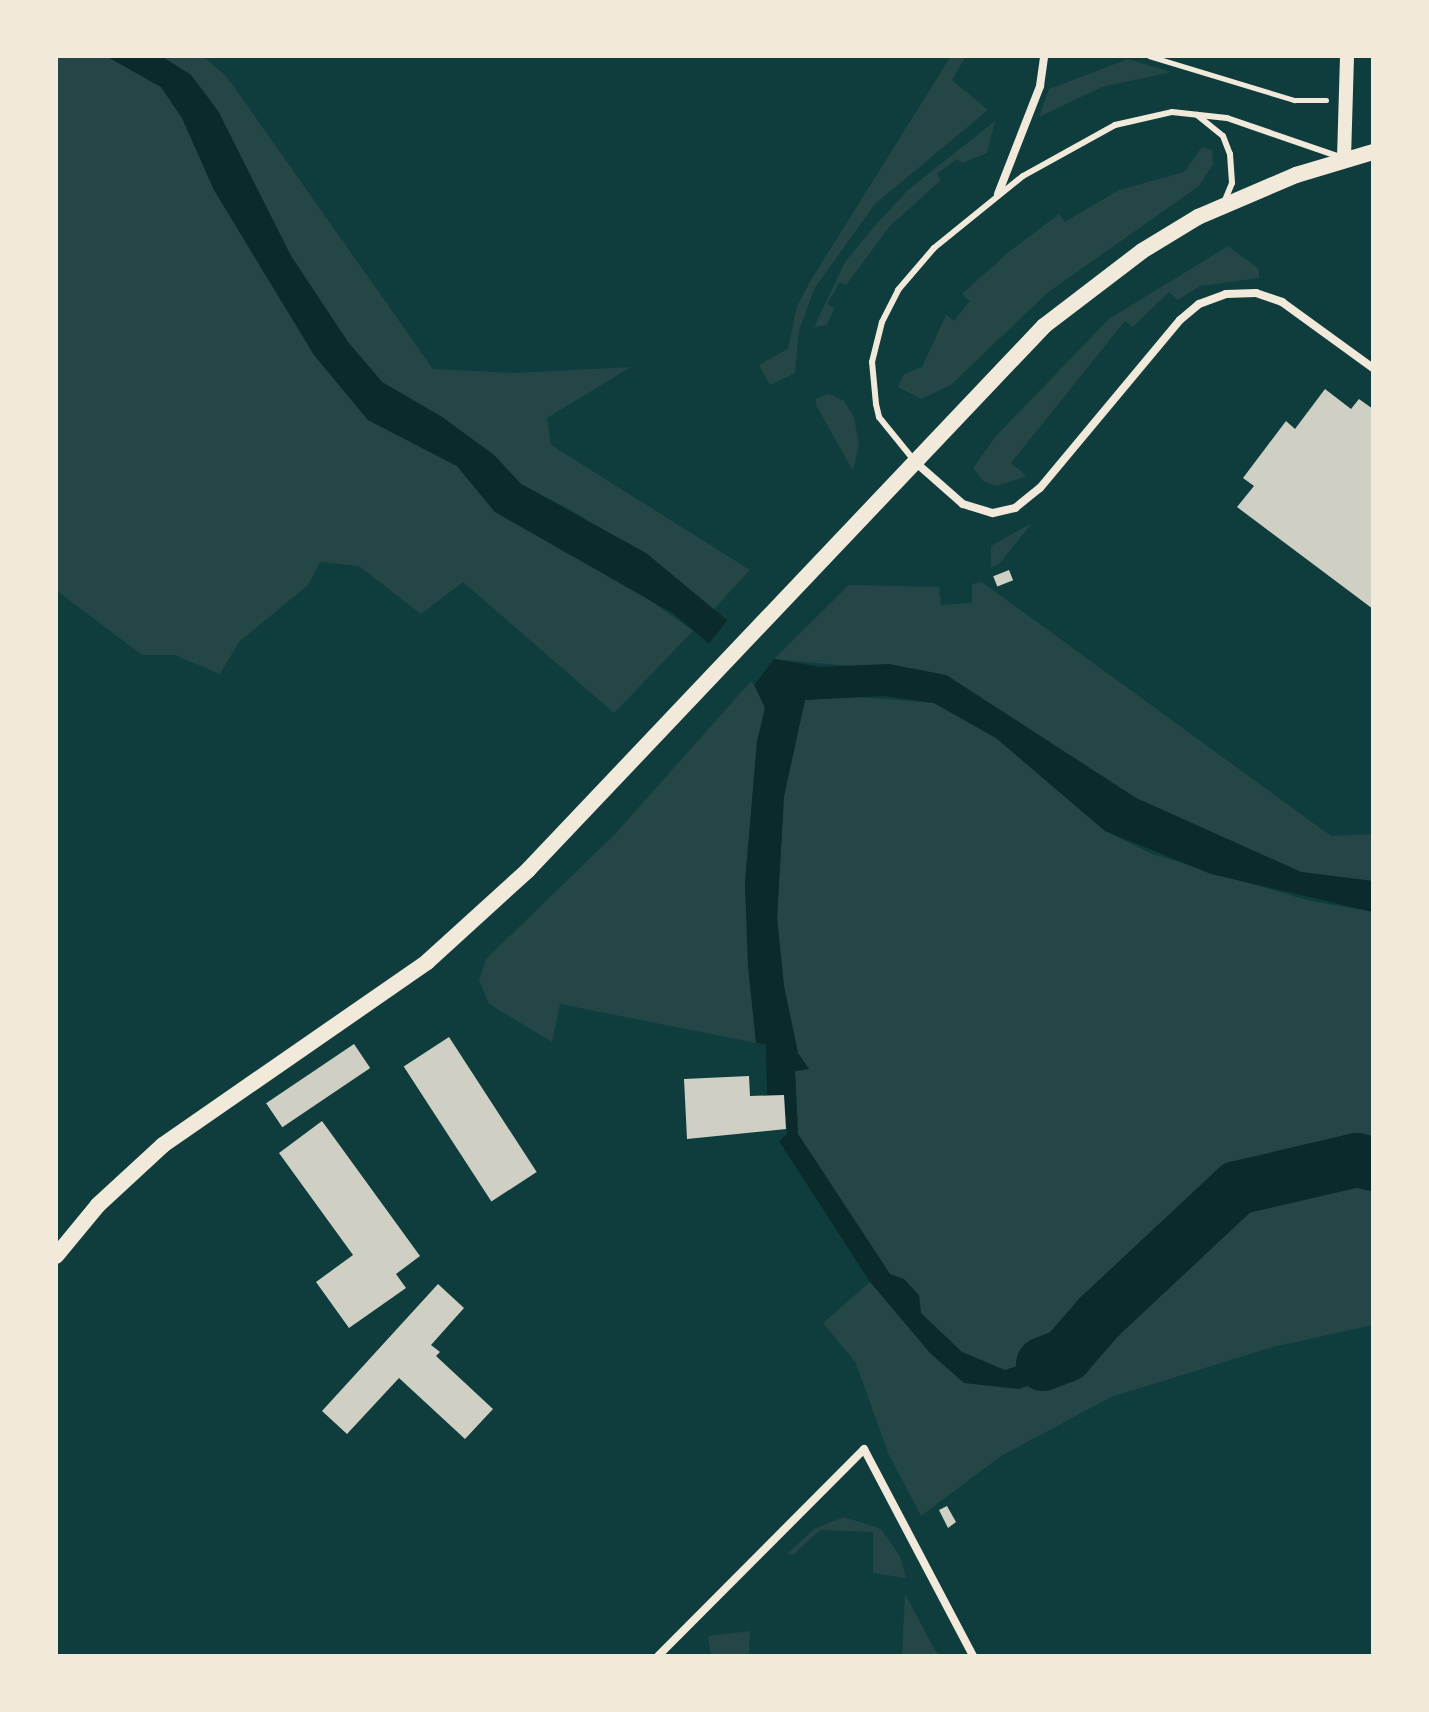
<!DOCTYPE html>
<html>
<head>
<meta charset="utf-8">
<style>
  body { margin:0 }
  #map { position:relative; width:1429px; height:1712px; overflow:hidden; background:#0f3d3e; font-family:"Varela Round",sans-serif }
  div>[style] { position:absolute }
  .green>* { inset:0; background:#244646 }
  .water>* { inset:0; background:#0a2a2b }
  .pier>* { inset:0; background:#0f3d3e; transform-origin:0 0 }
  .river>* { height:54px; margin:-27px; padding:0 27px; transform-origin:27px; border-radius:27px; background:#0a2a2b }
  .building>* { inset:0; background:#cfcfc3; transform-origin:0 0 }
  .path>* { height:5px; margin:-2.5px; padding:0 2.5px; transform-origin:2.5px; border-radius:2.5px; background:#f1e9da }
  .service>* { height:6px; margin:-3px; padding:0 3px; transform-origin:3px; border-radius:3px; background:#f1e9da }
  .minor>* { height:8px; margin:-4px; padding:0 4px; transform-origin:4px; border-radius:4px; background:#f1e9da }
  .tertiary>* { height:14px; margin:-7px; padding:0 7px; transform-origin:7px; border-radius:7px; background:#f1e9da }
  .secondary>* { height:16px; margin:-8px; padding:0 8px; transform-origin:8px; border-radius:8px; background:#f1e9da }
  span { translate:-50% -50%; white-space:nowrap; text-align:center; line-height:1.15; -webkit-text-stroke:6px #f1e9da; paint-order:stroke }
  .frame { position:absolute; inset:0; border:58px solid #f1e9da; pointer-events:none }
</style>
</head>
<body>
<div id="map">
  <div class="green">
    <i style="clip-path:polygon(56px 56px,106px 56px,161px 87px,182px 118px,214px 190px,314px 355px,368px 420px,457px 466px,495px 512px,627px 584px,693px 631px,614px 713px,463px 582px,421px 614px,359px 566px,320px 562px,308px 585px,239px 642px,220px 674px,175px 655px,142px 655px,56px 590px)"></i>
    <i style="clip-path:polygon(161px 56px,203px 56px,227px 77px,433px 369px,515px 373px,631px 367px,547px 418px,551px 445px,750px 570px,713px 610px,578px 514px,521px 484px,494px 455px,442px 417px,382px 382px,348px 342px,291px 256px,218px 111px,191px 75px)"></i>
    <i style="clip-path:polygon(951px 56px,966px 56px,952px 80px,988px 110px,875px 204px,814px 289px,799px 331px,795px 373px,770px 385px,759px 365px,788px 349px,797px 306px,811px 280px)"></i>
    <i style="clip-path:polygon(1128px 59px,1171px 72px,1102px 87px,1039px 117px,1049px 89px)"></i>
    <i style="clip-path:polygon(995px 121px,987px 153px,962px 163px,957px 159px,937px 174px,941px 180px,890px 226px,846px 285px,840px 282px,827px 304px,834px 308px,827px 325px,814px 327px,845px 262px,872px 229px,908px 190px)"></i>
    <i style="clip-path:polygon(1202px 147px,1212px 150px,1213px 164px,1199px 186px,1047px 293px,951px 385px,921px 399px,898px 387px,904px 374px,922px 367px,946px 315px,954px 321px,970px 301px,962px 294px,1010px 251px,1059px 214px,1065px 222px,1119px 190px,1184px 172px)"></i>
    <i style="clip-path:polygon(1228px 246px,1259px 269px,1259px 278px,1200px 286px,1178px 300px,1169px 292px,1133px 327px,1125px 321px,1011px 463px,1027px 476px,997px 486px,983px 481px,973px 468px,996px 436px,1109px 319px)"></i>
    <i style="clip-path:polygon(829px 394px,844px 401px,854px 417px,859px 444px,853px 471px,817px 407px,815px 399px)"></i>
    <i style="clip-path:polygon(1032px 523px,1000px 563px,991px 568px,991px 546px)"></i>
    <i style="clip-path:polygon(982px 582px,1331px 836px,1373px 834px,1373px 881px,1301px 872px,1136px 798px,946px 675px,774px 659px,849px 585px,939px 587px,941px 605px,972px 603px,972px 584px)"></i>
    <i style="clip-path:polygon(752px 680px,765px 708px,757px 742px,745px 883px,756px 1043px,560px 1004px,552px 1042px,489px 1004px,479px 980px,486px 959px,616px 833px)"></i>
    <i style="clip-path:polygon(847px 696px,934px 703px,996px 738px,1105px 831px,1152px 854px,1306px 900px,1373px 912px,1373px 1325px,1273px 1347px,1111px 1397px,1001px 1456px,921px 1516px,888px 1453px,856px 1363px,823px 1323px,870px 1282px,890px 1274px,798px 1134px,795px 1071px,808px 1069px,798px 1053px,784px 986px,777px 918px,784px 796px,805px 700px)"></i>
    <i style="clip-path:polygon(844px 1517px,881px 1529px,900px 1556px,906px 1578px,873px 1573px,873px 1532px,820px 1530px,794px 1554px,787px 1554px,814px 1529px)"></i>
    <i style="clip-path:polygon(905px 1594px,936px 1652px,943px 1656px,902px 1656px)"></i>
    <i style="clip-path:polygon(750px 1631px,749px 1656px,711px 1655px,708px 1636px)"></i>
  </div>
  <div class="water">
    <i style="clip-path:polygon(106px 56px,161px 56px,191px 75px,218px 111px,291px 256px,348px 342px,382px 382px,442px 417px,494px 455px,521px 484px,646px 553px,774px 659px,820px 667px,889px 664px,946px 675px,1136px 798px,1301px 872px,1373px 881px,1373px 912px,1211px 874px,1105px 831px,996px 738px,934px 703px,885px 696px,805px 700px,784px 796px,777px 918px,784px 986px,798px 1053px,809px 1069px,795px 1071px,798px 1134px,890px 1274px,904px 1279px,919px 1295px,921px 1313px,962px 1352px,1005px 1370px,1030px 1362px,1099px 1317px,1068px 1370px,1019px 1389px,964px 1383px,930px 1353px,870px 1282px,779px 1141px,787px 1134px,784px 1095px,767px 1095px,766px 1044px,756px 1043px,748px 967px,745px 883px,757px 742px,765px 708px,752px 680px,674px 614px,495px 512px,457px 466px,368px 420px,314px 355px,214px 190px,182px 118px,161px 87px)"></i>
  </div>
  <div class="pier">
    <i style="left:729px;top:618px;width:61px;height:37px;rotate:38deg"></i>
  </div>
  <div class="river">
    <i style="left:1043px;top:1364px;width:25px;rotate:-21deg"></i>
    <i style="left:1066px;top:1355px;width:50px;rotate:-49deg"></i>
    <i style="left:1099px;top:1317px;width:189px;rotate:-43.1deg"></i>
    <i style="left:1237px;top:1188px;width:123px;rotate:-13.1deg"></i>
    <i style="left:1357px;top:1160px;width:16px;rotate:14deg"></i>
  </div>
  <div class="building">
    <i style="clip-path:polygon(1325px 389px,1351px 409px,1359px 399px,1373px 409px,1373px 609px,1237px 507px,1254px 486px,1243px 478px,1286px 421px,1295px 429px)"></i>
    <i style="left:1009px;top:570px;width:11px;height:17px;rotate:68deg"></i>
    <i style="left:449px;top:1037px;width:161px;height:54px;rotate:57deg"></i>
    <i style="left:354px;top:1044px;width:29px;height:106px;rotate:56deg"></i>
    <i style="clip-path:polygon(749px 1076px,750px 1096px,784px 1095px,786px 1129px,687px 1139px,684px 1079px)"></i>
    <i style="clip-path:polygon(322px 1121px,420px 1256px,396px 1274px,406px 1288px,349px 1328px,316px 1282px,353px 1255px,279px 1153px)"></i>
    <i style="clip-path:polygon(438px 1284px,464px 1308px,431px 1345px,440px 1352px,436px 1356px,493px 1409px,465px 1439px,399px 1378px,347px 1434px,322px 1411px)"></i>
    <i style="clip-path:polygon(947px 1506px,956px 1522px,948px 1528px,939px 1510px)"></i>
  </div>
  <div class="path">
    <i style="left:1149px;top:56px;width:152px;rotate:16.9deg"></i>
    <i style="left:1294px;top:100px;width:32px"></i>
  </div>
  <div class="service">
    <i style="left:1197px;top:115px;width:33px;rotate:39deg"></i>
    <i style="left:1223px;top:136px;width:19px;rotate:69deg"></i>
    <i style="left:1230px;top:154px;width:29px;rotate:86deg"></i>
    <i style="left:1232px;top:183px;width:18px;rotate:112deg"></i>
    <i style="left:913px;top:459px;width:54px;rotate:-129deg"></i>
    <i style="left:879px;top:417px;width:13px;rotate:-103deg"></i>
    <i style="left:876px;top:404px;width:42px;rotate:-95.4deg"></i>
    <i style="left:872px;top:362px;width:41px;rotate:-76deg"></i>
    <i style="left:882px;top:322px;width:36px;rotate:-63deg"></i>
    <i style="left:898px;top:290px;width:55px;rotate:-49.4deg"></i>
    <i style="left:934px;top:248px;width:114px;rotate:-39deg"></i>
    <i style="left:1023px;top:176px;width:105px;rotate:-29deg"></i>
    <i style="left:1115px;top:125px;width:58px;rotate:-12.8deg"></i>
    <i style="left:1172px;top:112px;width:55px;rotate:6.2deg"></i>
    <i style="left:1227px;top:118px;width:120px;rotate:19deg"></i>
  </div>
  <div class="minor">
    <i style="left:998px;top:194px;width:116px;rotate:-68.7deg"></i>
    <i style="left:1040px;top:86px;width:30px;rotate:-82deg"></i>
    <i style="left:914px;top:461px;width:65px;rotate:41.3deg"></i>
    <i style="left:963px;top:504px;width:31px;rotate:17deg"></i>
    <i style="left:993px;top:513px;width:23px;rotate:-13deg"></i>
    <i style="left:1015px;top:508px;width:32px;rotate:-39deg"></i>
    <i style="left:1040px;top:488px;width:219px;rotate:-50.2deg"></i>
    <i style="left:1180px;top:320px;width:25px;rotate:-40deg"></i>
    <i style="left:1199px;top:304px;width:29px;rotate:-20deg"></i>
    <i style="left:1226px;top:294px;width:30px;rotate:-2deg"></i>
    <i style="left:1256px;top:293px;width:28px;rotate:19deg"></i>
    <i style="left:1282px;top:302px;width:112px;rotate:36deg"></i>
    <i style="left:658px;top:1656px;width:292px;rotate:-45.1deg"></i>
    <i style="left:864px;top:1449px;width:234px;rotate:62.2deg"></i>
  </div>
  <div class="tertiary">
    <i style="left:1344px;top:158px;width:102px;rotate:-88.3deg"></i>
  </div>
  <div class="secondary">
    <i style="left:56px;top:1256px;width:66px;rotate:-50.5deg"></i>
    <i style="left:98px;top:1205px;width:88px;rotate:-42.7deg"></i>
    <i style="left:163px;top:1145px;width:321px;rotate:-34.7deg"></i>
    <i style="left:427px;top:962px;width:137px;rotate:-42.3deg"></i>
    <i style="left:528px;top:870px;width:750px;rotate:-46.51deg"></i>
    <i style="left:1044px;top:326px;width:123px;rotate:-37.4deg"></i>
    <i style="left:1142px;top:251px;width:66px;rotate:-31.3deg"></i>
    <i style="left:1198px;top:217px;width:107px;rotate:-23.2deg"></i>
    <i style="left:1296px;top:175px;width:80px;rotate:-16.6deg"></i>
  </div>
  <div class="frame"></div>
</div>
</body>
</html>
